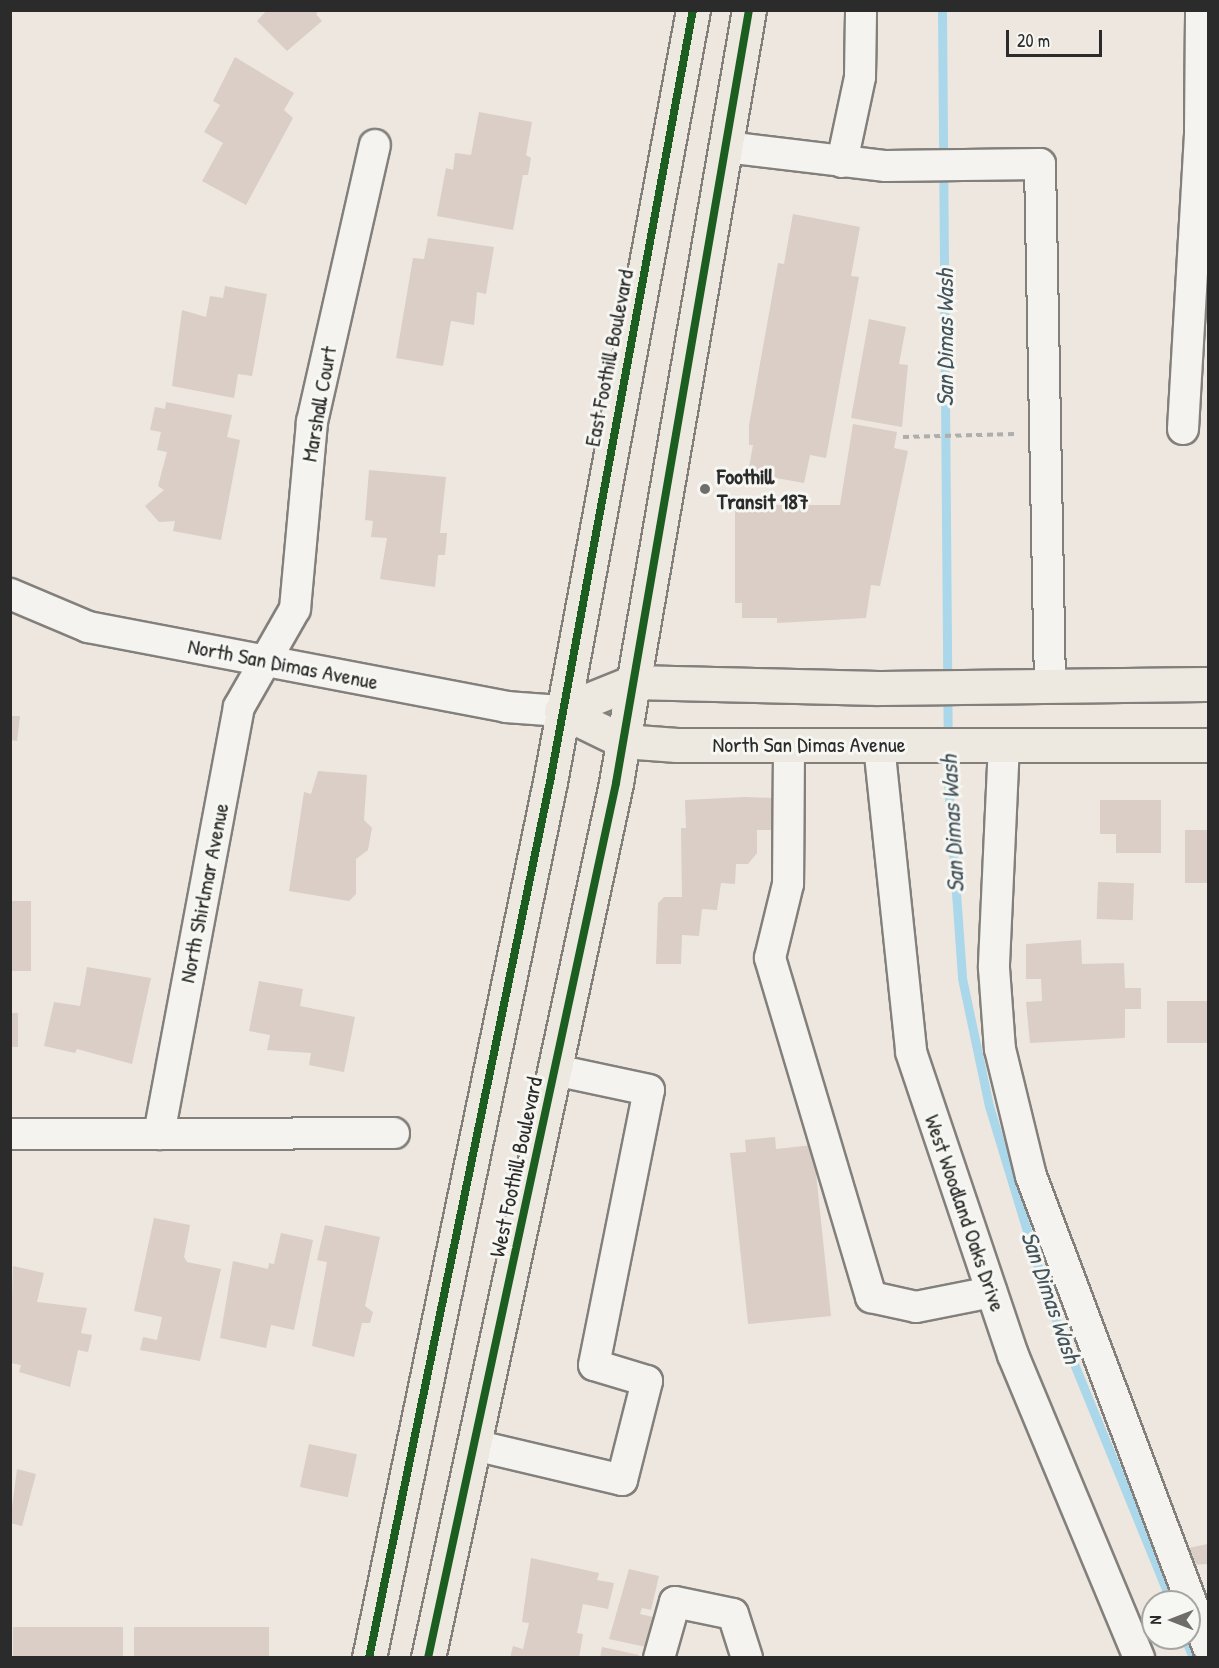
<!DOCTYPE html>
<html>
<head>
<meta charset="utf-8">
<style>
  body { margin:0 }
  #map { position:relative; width:1219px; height:1668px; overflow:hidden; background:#eee7e0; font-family:"Patrick Hand",sans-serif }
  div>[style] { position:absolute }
  .stream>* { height:9px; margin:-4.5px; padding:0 4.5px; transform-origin:4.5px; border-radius:4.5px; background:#aad8ea }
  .building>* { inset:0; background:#dacec6; transform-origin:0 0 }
  .path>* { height:4px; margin-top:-2px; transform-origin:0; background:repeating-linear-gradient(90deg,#afaeac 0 6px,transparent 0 10.5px) }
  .roads { filter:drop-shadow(2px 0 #83807c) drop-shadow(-2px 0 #83807c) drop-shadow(0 2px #83807c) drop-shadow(0 -2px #83807c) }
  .minor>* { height:30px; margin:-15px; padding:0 15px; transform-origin:15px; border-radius:15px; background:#f4f3f0 }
  .major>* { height:33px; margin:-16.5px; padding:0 16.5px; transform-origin:16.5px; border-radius:16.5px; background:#ede9e1 }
  .cycleway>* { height:8px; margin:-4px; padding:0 4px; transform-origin:4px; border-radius:4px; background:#1b5e20 }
  .dots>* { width:16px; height:16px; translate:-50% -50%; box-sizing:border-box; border:3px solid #f6f6f2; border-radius:50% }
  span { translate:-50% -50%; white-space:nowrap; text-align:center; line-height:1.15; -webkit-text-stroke:6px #f6f6f2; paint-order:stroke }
  .street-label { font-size:22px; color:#2b2b2b }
  .poi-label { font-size:22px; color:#2b2b2b; font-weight:700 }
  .left { translate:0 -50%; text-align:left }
  .water-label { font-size:24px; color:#44545c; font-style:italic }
  .frame { position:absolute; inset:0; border:12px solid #2b2b2b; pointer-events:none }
  .north { position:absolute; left:1141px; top:1590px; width:60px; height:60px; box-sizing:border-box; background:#f6f6f2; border:2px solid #a5a5a2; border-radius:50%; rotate:270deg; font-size:16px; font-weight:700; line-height:24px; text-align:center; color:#2b2b2b }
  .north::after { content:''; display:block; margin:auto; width:21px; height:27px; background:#6f6d6a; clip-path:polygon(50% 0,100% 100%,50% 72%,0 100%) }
  .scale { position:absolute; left:1006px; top:30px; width:96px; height:27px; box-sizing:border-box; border:3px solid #2b2b2b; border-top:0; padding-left:8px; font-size:18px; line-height:21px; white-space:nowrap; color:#2b2b2b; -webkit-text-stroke:4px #f6f6f2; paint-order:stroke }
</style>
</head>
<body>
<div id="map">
  <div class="stream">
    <i style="left:942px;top:10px;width:771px;rotate:89.55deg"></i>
    <i style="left:948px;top:781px;width:197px;rotate:85.9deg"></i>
    <i style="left:962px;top:978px;width:131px;rotate:78.1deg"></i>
    <i style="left:989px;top:1106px;width:203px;rotate:73.1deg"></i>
    <i style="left:1048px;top:1300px;width:326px;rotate:67.8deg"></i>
    <i style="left:1185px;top:1638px;width:22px;rotate:68deg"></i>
  </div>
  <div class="building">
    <i style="clip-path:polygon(267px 10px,320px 10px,316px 14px,322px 21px,287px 51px,257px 21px)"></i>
    <i style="clip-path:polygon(235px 57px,294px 93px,284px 110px,293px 118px,246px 205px,202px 181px,223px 143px,204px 132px,220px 105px,213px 101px)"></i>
    <i style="clip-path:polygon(479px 112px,532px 122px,526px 155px,531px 158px,528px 175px,523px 175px,513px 230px,437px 216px,446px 168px,453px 170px,455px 153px,471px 155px)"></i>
    <i style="clip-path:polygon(793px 214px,860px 227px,851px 276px,859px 277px,826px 458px,810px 455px,804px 483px,748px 473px,753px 445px,749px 445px,749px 425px,778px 263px,784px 264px)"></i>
    <i style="clip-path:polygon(428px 238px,494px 247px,486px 294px,477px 292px,474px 325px,451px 321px,443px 366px,396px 358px,413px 258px,424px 259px)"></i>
    <i style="clip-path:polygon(225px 286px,267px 294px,252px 376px,238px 374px,234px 398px,172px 386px,182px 310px,206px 317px,210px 296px,223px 298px)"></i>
    <i style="clip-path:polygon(869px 319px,906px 327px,899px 364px,908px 365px,902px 427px,851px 418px)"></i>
    <i style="clip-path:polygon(166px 402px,232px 415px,227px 437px,240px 440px,221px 540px,173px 531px,175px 521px,159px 522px,145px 506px,164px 490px,158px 486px,167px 452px,157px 450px,161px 432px,150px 430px,155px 407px,165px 409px)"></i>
    <i style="clip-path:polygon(853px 424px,897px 432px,894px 448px,908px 451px,880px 586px,871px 585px,866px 618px,777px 623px,777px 618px,742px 618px,742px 603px,735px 603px,735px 505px,840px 505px)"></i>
    <i style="clip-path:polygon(369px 470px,446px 477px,440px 533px,447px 533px,445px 555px,438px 555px,435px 587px,380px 579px,387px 538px,371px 537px,373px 521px,365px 520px)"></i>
    <i style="clip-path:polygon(10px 716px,20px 716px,17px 741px,10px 740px)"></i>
    <i style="clip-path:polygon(318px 771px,367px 775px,364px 820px,372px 828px,368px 850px,356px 859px,356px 894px,349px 901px,289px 891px,304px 792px,311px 794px)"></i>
    <i style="clip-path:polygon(745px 797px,773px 798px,773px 830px,757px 830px,757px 853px,748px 864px,736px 864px,735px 884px,721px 883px,717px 910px,702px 909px,699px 936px,682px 935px,681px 964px,656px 964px,658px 903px,664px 897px,682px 897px,681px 828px,686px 828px,685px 800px)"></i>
    <i style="clip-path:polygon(1100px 800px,1161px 800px,1161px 853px,1116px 853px,1116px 834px,1100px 834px)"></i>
    <i style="left:1208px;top:830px;width:53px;height:23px;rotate:90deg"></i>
    <i style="left:1098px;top:882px;width:36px;height:37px;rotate:2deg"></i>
    <i style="left:10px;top:901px;width:21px;height:70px"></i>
    <i style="clip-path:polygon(1081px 940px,1082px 964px,1124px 963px,1125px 988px,1141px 988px,1141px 1009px,1125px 1009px,1125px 1038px,1030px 1043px,1026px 1002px,1042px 1001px,1041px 979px,1026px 979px,1026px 944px)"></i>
    <i style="clip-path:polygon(87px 967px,151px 978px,132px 1064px,77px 1049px,75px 1053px,44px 1046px,54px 1002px,80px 1006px)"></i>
    <i style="clip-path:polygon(259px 981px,303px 989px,300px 1006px,355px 1017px,344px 1072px,309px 1065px,311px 1053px,267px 1050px,270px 1035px,249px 1031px)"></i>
    <i style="left:1167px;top:1001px;width:41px;height:42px"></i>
    <i style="left:10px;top:1013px;width:8px;height:34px"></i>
    <i style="clip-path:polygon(775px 1137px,776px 1149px,813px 1145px,831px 1316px,748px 1324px,730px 1153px,746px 1152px,745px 1140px)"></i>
    <i style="clip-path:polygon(154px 1218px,190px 1225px,184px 1257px,187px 1262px,221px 1269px,200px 1361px,140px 1350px,143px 1337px,157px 1340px,162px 1317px,134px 1311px)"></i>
    <i style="clip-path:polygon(325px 1225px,380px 1237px,365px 1306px,373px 1312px,370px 1323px,362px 1323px,354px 1357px,312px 1346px,327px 1262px,317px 1260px)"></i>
    <i style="clip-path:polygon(281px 1233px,313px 1240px,294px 1330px,271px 1325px,266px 1348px,220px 1338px,233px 1261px,268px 1269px,269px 1263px,274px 1264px)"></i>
    <i style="clip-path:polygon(13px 1266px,44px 1273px,37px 1302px,87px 1308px,81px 1333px,92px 1335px,88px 1352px,78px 1350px,70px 1387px,19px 1372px,21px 1365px,10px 1363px)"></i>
    <i style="left:309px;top:1444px;width:49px;height:44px;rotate:12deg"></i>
    <i style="clip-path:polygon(17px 1469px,36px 1474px,22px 1526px,10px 1523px)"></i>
    <i style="clip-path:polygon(1208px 1544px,1208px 1564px,1189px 1565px,1188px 1548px)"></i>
    <i style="clip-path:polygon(531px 1558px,599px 1573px,597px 1580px,614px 1583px,608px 1609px,583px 1604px,577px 1633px,583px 1634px,579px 1658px,510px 1658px,513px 1646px,523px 1649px,529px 1623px,522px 1622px)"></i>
    <i style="clip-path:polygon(629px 1569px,659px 1576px,651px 1610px,642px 1608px,640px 1614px,653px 1617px,646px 1647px,609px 1639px)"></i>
    <i style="left:13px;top:1627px;width:110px;height:31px"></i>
    <i style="left:134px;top:1627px;width:135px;height:31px"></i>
    <i style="clip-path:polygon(602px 1647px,639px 1655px,638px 1658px,600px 1658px)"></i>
  </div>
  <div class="path">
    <i style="left:903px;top:437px;width:111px;rotate:-1.5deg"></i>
  </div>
  <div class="roads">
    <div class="minor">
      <i style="left:726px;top:147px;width:161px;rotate:6.8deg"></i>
      <i style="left:886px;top:166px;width:154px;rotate:-0.7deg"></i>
      <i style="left:1040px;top:164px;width:522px;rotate:88.9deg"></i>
      <i style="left:842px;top:162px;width:87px;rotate:-78deg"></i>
      <i style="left:860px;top:77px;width:67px;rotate:-89.1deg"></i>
      <i style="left:1183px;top:429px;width:298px;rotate:-86.7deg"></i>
      <i style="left:1200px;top:131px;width:121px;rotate:-89.5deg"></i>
      <i style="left:10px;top:594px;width:85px;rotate:22.9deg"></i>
      <i style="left:88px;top:627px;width:426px;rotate:10.8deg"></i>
      <i style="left:506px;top:707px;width:55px;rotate:4.2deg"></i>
      <i style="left:1004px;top:744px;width:224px;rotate:92.6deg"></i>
      <i style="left:994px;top:968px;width:81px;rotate:85.8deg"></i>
      <i style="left:1000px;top:1049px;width:131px;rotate:76.3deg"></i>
      <i style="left:1031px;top:1176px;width:503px;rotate:69.4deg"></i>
      <i style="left:879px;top:745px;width:309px;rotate:84deg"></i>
      <i style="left:911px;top:1052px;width:320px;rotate:71.4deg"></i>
      <i style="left:1013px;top:1355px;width:328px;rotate:67.4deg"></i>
      <i style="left:789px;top:748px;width:136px;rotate:90.4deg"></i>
      <i style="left:788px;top:884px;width:76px;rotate:103.7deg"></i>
      <i style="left:770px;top:958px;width:354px;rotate:73.4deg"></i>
      <i style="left:871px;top:1297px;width:46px;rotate:12.5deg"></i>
      <i style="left:916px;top:1307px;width:77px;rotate:-11.2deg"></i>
      <i style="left:10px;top:1134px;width:384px;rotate:-0.1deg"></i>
      <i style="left:159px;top:1134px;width:434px;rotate:-79.4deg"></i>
      <i style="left:239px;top:707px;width:113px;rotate:-60.3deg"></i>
      <i style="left:295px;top:609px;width:188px;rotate:-84.8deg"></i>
      <i style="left:312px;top:422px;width:284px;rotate:-77.2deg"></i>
      <i style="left:474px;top:1445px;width:152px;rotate:13.3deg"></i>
      <i style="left:622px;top:1480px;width:102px;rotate:-75.8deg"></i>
      <i style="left:647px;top:1381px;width:55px;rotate:-163.2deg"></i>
      <i style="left:594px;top:1365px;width:280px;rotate:-78.7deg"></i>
      <i style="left:649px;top:1090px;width:96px;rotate:-168deg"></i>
      <i style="left:659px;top:1658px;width:58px;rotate:-74.1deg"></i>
      <i style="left:675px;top:1602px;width:59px;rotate:11.7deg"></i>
      <i style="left:733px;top:1614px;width:46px;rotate:72.3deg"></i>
    </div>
    <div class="major">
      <i style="left:561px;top:711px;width:69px;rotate:25.8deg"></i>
      <i style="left:623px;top:741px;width:54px;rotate:4.2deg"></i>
      <i style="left:677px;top:745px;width:531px"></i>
      <i style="left:561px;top:711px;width:78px;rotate:-21.9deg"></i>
      <i style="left:633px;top:682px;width:245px;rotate:1.4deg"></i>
      <i style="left:878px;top:688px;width:330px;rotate:-0.7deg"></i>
      <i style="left:369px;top:1658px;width:895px;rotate:-78.33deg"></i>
      <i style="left:550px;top:782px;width:785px;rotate:-79.51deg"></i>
      <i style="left:428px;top:1658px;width:895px;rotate:-77.87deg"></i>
      <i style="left:616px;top:783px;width:784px;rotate:-80.24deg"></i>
    </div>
  </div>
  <div class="cycleway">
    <i style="left:369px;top:1658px;width:895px;rotate:-78.33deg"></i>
    <i style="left:550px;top:782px;width:785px;rotate:-79.51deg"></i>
    <i style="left:428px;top:1658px;width:895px;rotate:-77.87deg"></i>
    <i style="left:616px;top:783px;width:784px;rotate:-80.24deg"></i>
  </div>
  <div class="dots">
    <i style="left:705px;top:489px;background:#6f6d6a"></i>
  </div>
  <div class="street-label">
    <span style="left:609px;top:358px;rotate:-79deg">East Foothill Boulevard</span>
    <span style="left:319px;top:404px;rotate:-80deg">Marshall Court</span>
    <span style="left:283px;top:664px;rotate:11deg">North San Dimas Avenue</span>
    <span style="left:809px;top:745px">North San Dimas Avenue</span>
    <span style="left:204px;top:893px;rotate:-79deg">North Shirlmar Avenue</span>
    <span style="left:516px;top:1167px;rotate:-78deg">West Foothill Boulevard</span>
    <span style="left:965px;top:1213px;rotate:71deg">West Woodland Oaks Drive</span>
  </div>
  <div class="poi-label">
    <span class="left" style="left:717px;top:489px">Foothill<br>Transit 187</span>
  </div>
  <div class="water-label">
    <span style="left:945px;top:338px;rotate:-90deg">San Dimas Wash</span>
    <span style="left:952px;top:824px;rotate:-93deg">San Dimas Wash</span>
    <span style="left:1051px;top:1297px;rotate:71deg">San Dimas Wash</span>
  </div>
  <div class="frame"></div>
  <div class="north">N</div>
  <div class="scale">20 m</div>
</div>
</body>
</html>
